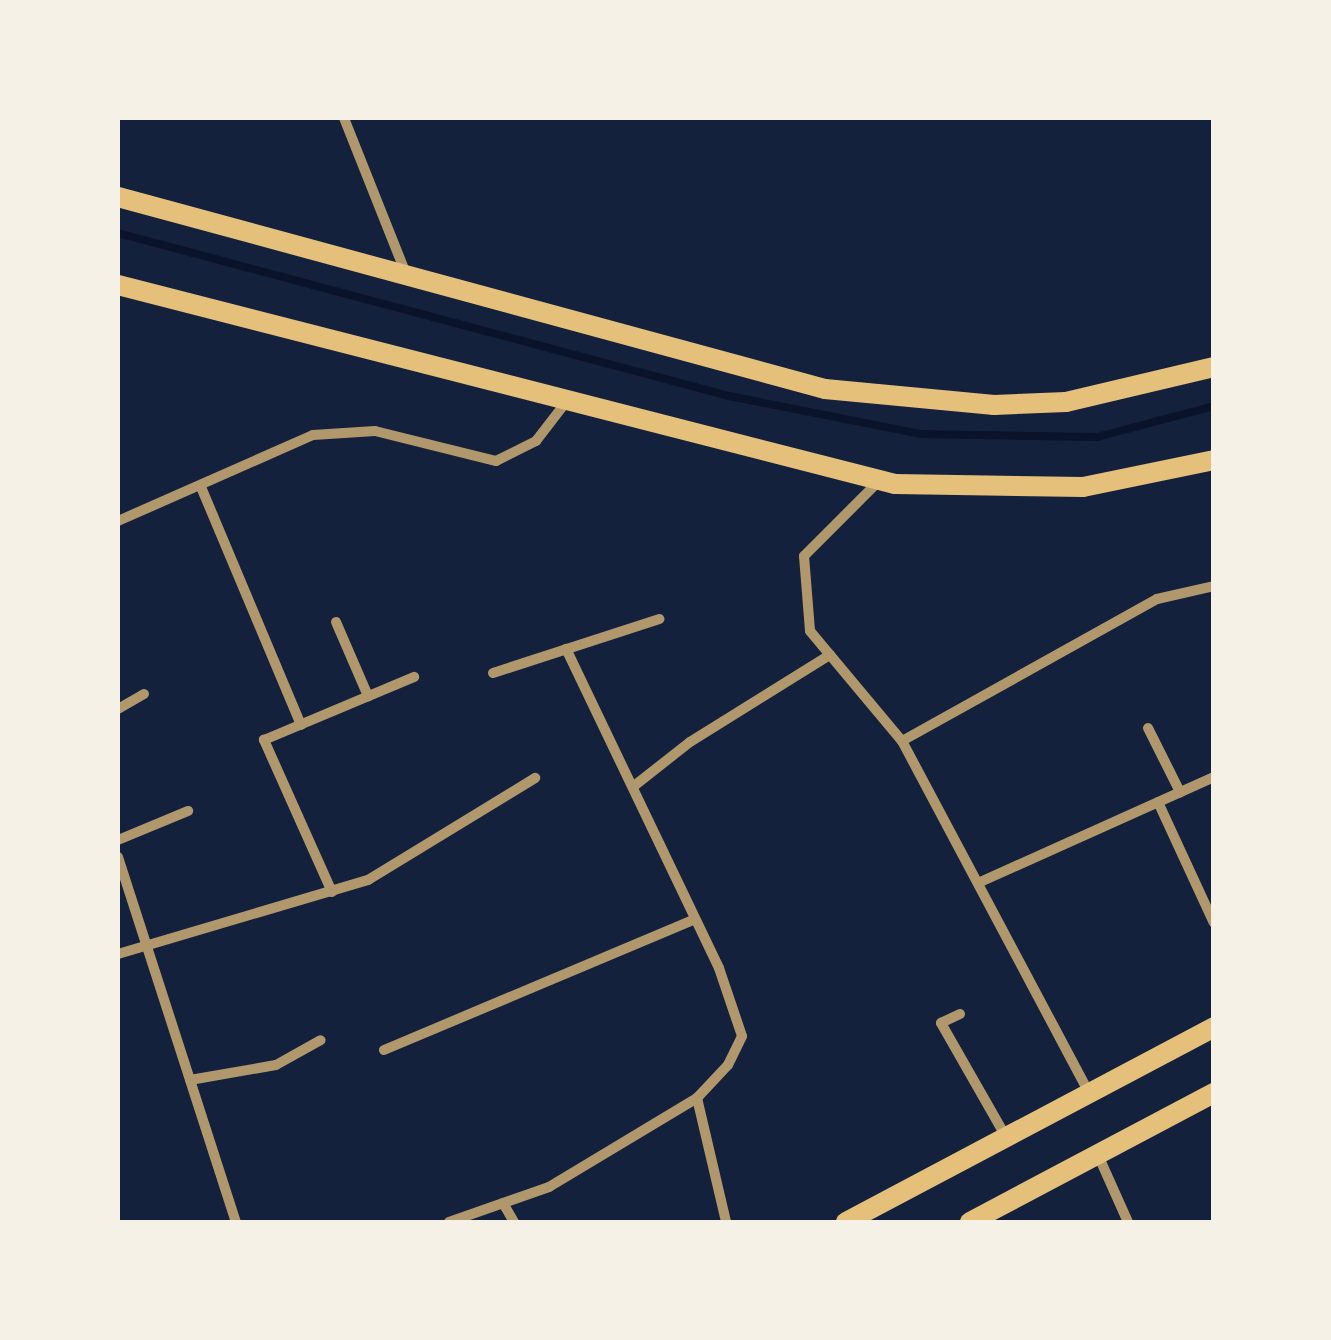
<!DOCTYPE html>
<html>
<head>
<meta charset="utf-8">
<style>
  body { margin:0 }
  #map { position:relative; width:1331px; height:1340px; overflow:hidden; background:#14213d; font-family:"Work Sans",sans-serif }
  div>[style] { position:absolute }
  .stream>* { height:8px; margin:-4px; padding:0 4px; transform-origin:4px; border-radius:4px; background:#0b132b }
  .minor>* { height:10px; margin:-5px; padding:0 5px; transform-origin:5px; border-radius:5px; background:#b1986c }
  .secondary>* { height:20px; margin:-10px; padding:0 10px; transform-origin:10px; border-radius:10px; background:#e5c07b }
  .primary>* { height:20px; margin:-10px; padding:0 10px; transform-origin:10px; border-radius:10px; background:#e5c07b }
  span { translate:-50% -50%; white-space:nowrap; text-align:center; line-height:1.15; -webkit-text-stroke:8px #f6f1e7; paint-order:stroke }
  .frame { position:absolute; inset:0; border:120px solid #f6f1e7; pointer-events:none }
</style>
</head>
<body>
<div id="map">
  <div class="stream">
    <i style="left:118px;top:233px;width:632px;rotate:14.94deg"></i>
    <i style="left:729px;top:396px;width:196px;rotate:11.2deg"></i>
    <i style="left:921px;top:434px;width:176px;rotate:1deg"></i>
    <i style="left:1097px;top:437px;width:121px;rotate:-14.8deg"></i>
  </div>
  <div class="minor">
    <i style="left:344px;top:118px;width:168px;rotate:68.3deg"></i>
    <i style="left:879px;top:481px;width:106px;rotate:135deg"></i>
    <i style="left:804px;top:556px;width:75px;rotate:85.4deg"></i>
    <i style="left:810px;top:631px;width:143px;rotate:50.1deg"></i>
    <i style="left:902px;top:741px;width:399px;rotate:62deg"></i>
    <i style="left:201px;top:487px;width:258px;rotate:67.2deg"></i>
    <i style="left:118px;top:521px;width:213px;rotate:-23.8deg"></i>
    <i style="left:313px;top:435px;width:62px;rotate:-3.7deg"></i>
    <i style="left:375px;top:431px;width:125px;rotate:13.9deg"></i>
    <i style="left:496px;top:461px;width:45px;rotate:-26.6deg"></i>
    <i style="left:536px;top:441px;width:49px;rotate:-52.4deg"></i>
    <i style="left:336px;top:622px;width:81px;rotate:66.6deg"></i>
    <i style="left:493px;top:673px;width:175px;rotate:-18deg"></i>
    <i style="left:118px;top:709px;width:30px;rotate:-30deg"></i>
    <i style="left:1148px;top:728px;width:72px;rotate:63.4deg"></i>
    <i style="left:902px;top:741px;width:292px;rotate:-29.1deg"></i>
    <i style="left:1157px;top:599px;width:58px;rotate:-12.8deg"></i>
    <i style="left:634px;top:786px;width:71px;rotate:-38.2deg"></i>
    <i style="left:690px;top:742px;width:165px;rotate:-31.9deg"></i>
    <i style="left:1158px;top:802px;width:133px;rotate:65.2deg"></i>
    <i style="left:118px;top:840px;width:76px;rotate:-22.5deg"></i>
    <i style="left:118px;top:857px;width:384px;rotate:72.1deg"></i>
    <i style="left:978px;top:883px;width:259px;rotate:-24.2deg"></i>
    <i style="left:332px;top:892px;width:167px;rotate:-114.1deg"></i>
    <i style="left:264px;top:740px;width:163px;rotate:-22.8deg"></i>
    <i style="left:118px;top:954px;width:261px;rotate:-16.5deg"></i>
    <i style="left:368px;top:880px;width:196px;rotate:-31.4deg"></i>
    <i style="left:960px;top:1014px;width:21px;rotate:155deg"></i>
    <i style="left:941px;top:1023px;width:131px;rotate:60.3deg"></i>
    <i style="left:384px;top:1050px;width:333px;rotate:-22.8deg"></i>
    <i style="left:190px;top:1080px;width:87px;rotate:-9.9deg"></i>
    <i style="left:276px;top:1065px;width:51px;rotate:-29.1deg"></i>
    <i style="left:697px;top:1098px;width:127px;rotate:76.8deg"></i>
    <i style="left:1098px;top:1155px;width:73px;rotate:65.9deg"></i>
    <i style="left:503px;top:1203px;width:22px;rotate:60deg"></i>
    <i style="left:449px;top:1222px;width:106px;rotate:-19.3deg"></i>
    <i style="left:549px;top:1187px;width:173px;rotate:-31deg"></i>
    <i style="left:697px;top:1098px;width:45px;rotate:-46.8deg"></i>
    <i style="left:728px;top:1065px;width:32px;rotate:-64deg"></i>
    <i style="left:742px;top:1036px;width:72px;rotate:-108.7deg"></i>
    <i style="left:719px;top:968px;width:354px;rotate:-115.6deg"></i>
  </div>
  <div class="secondary">
    <i style="left:118px;top:197px;width:733px;rotate:15.19deg"></i>
    <i style="left:825px;top:389px;width:170px;rotate:5.4deg"></i>
    <i style="left:994px;top:405px;width:72px;rotate:-2.4deg"></i>
    <i style="left:1066px;top:402px;width:152px;rotate:-13.3deg"></i>
    <i style="left:118px;top:285px;width:802px;rotate:14.37deg"></i>
    <i style="left:895px;top:484px;width:188px;rotate:0.9deg"></i>
    <i style="left:1083px;top:487px;width:134px;rotate:-11.6deg"></i>
  </div>
  <div class="primary">
    <i style="left:846px;top:1222px;width:416px;rotate:-27.9deg"></i>
    <i style="left:970px;top:1222px;width:276px;rotate:-27.9deg"></i>
  </div>
  <div class="frame"></div>
</div>
</body>
</html>
